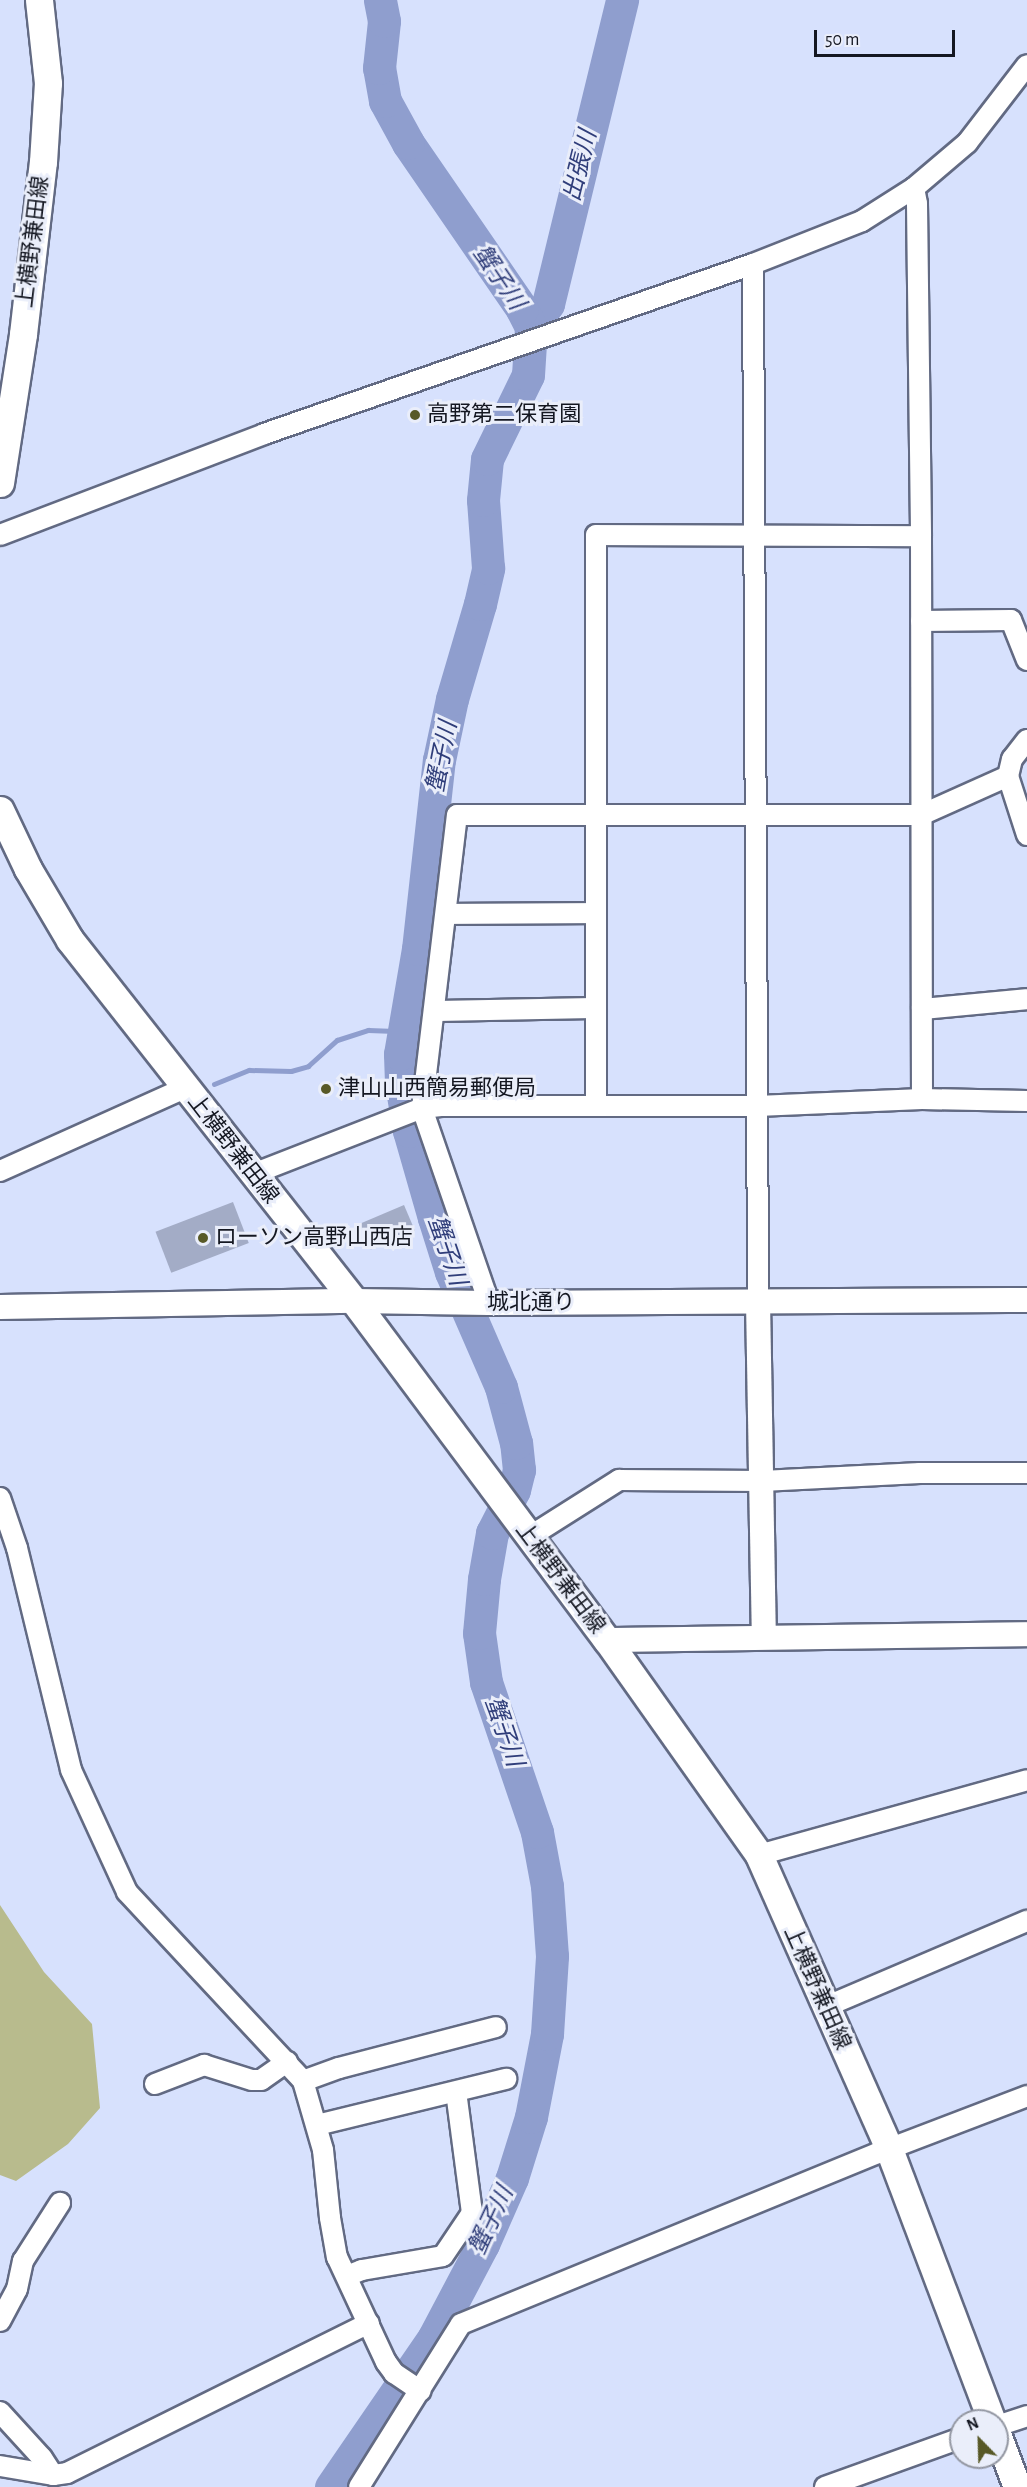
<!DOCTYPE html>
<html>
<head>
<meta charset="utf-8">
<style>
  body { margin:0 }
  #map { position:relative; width:1027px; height:2487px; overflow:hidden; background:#d7e1fd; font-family:"Alegreya Sans","Noto Sans JP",sans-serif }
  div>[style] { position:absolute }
  .green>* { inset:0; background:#b8bb8d }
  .stream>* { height:5px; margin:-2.5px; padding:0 2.5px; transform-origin:2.5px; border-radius:2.5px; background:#8f9ece }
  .river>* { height:33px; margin:-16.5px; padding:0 16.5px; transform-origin:16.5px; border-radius:16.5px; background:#8f9ece }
  .building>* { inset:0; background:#a3acc6; transform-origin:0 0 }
  .roads { filter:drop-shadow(2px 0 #626a83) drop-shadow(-2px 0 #626a83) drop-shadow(0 2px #626a83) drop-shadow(0 -2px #626a83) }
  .minor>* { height:20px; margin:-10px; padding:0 10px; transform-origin:10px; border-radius:10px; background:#fff }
  .tertiary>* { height:24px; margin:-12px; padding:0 12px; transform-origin:12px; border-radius:12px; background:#fff }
  .secondary>* { height:27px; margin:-13.5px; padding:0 13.5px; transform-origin:13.5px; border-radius:13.5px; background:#fff }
  .dots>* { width:16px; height:16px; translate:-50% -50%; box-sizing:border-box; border:3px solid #eaeefa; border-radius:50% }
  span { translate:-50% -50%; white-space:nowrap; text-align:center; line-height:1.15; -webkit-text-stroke:6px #eaeefa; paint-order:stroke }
  .street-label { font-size:22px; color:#141721 }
  .poi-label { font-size:22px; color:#141721 }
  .left { translate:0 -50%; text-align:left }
  .water-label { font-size:24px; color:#303e7a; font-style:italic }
  .north { position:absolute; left:949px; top:2409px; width:60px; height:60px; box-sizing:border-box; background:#eaeefa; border:2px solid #9498a3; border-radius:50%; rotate:337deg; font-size:16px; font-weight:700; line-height:24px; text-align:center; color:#141721 }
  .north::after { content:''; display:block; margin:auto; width:21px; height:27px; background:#585927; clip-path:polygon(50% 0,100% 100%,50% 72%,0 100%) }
  .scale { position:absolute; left:814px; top:30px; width:141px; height:27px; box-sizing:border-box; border:3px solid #141721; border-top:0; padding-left:8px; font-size:18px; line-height:21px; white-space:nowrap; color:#141721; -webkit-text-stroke:4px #eaeefa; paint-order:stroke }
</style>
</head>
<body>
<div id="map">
  <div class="green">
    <i style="clip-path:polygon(0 1905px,44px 1972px,92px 2024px,100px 2108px,68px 2144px,16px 2181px,0 2175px)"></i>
  </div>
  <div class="stream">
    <i style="left:214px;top:1084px;width:38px;rotate:-22deg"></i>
    <i style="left:249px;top:1070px;width:42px;rotate:1.4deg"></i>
    <i style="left:291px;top:1071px;width:18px;rotate:-16deg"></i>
    <i style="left:308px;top:1066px;width:39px;rotate:-42deg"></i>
    <i style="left:337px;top:1040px;width:33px;rotate:-18deg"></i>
    <i style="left:368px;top:1030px;width:34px;rotate:2deg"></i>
  </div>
  <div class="river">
    <i style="left:531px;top:327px;width:29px;rotate:-54deg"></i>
    <i style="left:548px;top:304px;width:313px;rotate:-76.3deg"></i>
    <i style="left:331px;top:2487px;width:182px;rotate:-55.5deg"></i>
    <i style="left:434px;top:2337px;width:105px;rotate:-62.2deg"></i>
    <i style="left:483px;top:2244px;width:72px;rotate:-66.3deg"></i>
    <i style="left:512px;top:2178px;width:64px;rotate:-72.7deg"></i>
    <i style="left:531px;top:2117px;width:85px;rotate:-79.1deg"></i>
    <i style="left:547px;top:2034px;width:78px;rotate:-86.3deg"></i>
    <i style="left:552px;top:1956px;width:70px;rotate:-94.1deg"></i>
    <i style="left:547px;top:1886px;width:55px;rotate:-100.5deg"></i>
    <i style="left:537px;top:1832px;width:158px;rotate:-108.8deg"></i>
    <i style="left:486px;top:1682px;width:49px;rotate:-98.1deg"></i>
    <i style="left:479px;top:1633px;width:54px;rotate:-84.7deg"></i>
    <i style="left:484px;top:1579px;width:47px;rotate:-80.1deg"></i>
    <i style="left:492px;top:1533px;width:48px;rotate:-62.9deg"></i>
    <i style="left:514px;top:1490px;width:21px;rotate:-76deg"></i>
    <i style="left:519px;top:1470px;width:27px;rotate:-96deg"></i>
    <i style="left:516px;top:1443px;width:58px;rotate:-105deg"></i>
    <i style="left:501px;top:1387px;width:125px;rotate:-113.5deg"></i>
    <i style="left:451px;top:1272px;width:57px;rotate:-107.5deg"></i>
    <i style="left:434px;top:1218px;width:91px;rotate:-106deg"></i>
    <i style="left:409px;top:1131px;width:49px;rotate:-99.5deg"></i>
    <i style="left:401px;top:1083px;width:29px;rotate:-92deg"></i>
    <i style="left:400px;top:1054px;width:107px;rotate:-80.3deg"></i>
    <i style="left:418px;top:949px;width:190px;rotate:-83.7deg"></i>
    <i style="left:439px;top:760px;width:62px;rotate:-78deg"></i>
    <i style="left:452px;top:699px;width:99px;rotate:-73.6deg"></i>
    <i style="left:480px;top:604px;width:37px;rotate:-77deg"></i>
    <i style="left:488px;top:568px;width:68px;rotate:-94.2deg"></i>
    <i style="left:483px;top:500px;width:41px;rotate:-84.4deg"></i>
    <i style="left:487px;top:459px;width:93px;rotate:-64deg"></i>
    <i style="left:528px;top:375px;width:48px;rotate:-86.4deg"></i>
    <i style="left:531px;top:327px;width:20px;rotate:-117deg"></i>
    <i style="left:522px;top:309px;width:201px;rotate:-124.5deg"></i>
    <i style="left:408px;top:143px;width:48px;rotate:-118.7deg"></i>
    <i style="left:385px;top:101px;width:34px;rotate:-100deg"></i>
    <i style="left:379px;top:68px;width:47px;rotate:-83.9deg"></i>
    <i style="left:384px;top:21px;width:21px;rotate:-101deg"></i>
  </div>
  <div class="building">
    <i style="left:233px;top:1202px;width:44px;height:83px;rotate:69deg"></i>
    <i style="left:404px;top:1205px;width:28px;height:48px;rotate:67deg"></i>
  </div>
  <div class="roads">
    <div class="minor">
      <i style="left:914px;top:188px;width:16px;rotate:79deg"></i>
      <i style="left:917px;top:204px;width:332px;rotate:89.3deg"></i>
      <i style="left:921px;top:536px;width:563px;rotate:89.9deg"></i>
      <i style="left:753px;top:264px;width:1037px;rotate:89.72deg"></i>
      <i style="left:0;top:535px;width:283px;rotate:-20.9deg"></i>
      <i style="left:264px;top:434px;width:518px;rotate:-19.17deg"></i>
      <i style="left:753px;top:264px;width:117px;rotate:-21.5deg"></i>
      <i style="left:862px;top:221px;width:62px;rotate:-32.4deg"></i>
      <i style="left:914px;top:188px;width:70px;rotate:-40.3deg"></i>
      <i style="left:967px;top:143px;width:98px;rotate:-52.4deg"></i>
      <i style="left:921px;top:621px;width:90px;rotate:-0.6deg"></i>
      <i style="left:1011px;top:620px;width:43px;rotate:68.2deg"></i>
      <i style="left:1027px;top:740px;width:24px;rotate:128deg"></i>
      <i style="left:1012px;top:759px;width:17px;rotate:103deg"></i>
      <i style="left:1008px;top:776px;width:62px;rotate:72.1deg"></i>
      <i style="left:446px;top:914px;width:150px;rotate:-0.4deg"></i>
      <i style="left:922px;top:1009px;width:105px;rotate:-5.4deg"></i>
      <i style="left:434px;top:1011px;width:162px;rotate:-1.1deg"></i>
      <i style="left:596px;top:1105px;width:570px;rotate:-90deg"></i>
      <i style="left:596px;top:535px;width:325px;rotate:0.2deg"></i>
      <i style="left:0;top:1171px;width:203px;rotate:-24.2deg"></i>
      <i style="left:253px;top:1174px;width:181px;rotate:-21.3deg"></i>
      <i style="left:422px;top:1108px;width:19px;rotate:-6deg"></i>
      <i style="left:441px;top:1106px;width:316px"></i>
      <i style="left:757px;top:1106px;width:165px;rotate:-2.4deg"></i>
      <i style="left:922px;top:1099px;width:105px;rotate:1.1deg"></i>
      <i style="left:489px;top:1303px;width:206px;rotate:-109deg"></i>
      <i style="left:422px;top:1108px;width:295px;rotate:-83.2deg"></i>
      <i style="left:457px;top:815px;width:464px"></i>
      <i style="left:921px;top:815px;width:95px;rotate:-24.1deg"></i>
      <i style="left:0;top:1498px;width:53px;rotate:71.2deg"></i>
      <i style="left:17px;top:1548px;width:228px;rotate:76.3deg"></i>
      <i style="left:71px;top:1770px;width:134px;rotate:65.3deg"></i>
      <i style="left:127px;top:1892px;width:258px;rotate:47deg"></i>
      <i style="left:303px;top:2081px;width:72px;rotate:73.8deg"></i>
      <i style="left:323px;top:2150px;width:68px;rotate:84.1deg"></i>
      <i style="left:330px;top:2218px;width:40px;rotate:80deg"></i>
      <i style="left:337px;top:2257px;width:116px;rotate:65deg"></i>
      <i style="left:386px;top:2362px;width:14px;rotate:54deg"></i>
      <i style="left:394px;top:2373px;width:32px;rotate:34deg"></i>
      <i style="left:529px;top:1537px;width:107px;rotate:-32.3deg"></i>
      <i style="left:619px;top:1480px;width:143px;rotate:0.4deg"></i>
      <i style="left:762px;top:1481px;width:158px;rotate:-2.9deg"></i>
      <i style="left:920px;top:1473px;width:107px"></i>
      <i style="left:759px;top:1855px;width:278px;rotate:-15.6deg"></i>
      <i style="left:825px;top:2007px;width:220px;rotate:-23.1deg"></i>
      <i style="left:303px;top:2081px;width:38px;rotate:-20deg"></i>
      <i style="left:339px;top:2068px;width:162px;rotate:-14.6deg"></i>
      <i style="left:155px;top:2084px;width:53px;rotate:-21.2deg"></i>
      <i style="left:204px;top:2065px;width:50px;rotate:17.4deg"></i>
      <i style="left:252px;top:2080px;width:9px"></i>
      <i style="left:261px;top:2080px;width:32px;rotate:-35deg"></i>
      <i style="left:317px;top:2125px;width:195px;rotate:-13.7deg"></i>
      <i style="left:347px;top:2276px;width:16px;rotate:-22deg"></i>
      <i style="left:362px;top:2270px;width:82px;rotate:-9.8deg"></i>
      <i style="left:443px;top:2256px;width:52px;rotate:-56deg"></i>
      <i style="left:472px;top:2213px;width:122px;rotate:-97.5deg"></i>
      <i style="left:0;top:2321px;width:36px;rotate:-62deg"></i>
      <i style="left:17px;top:2289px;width:29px;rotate:-78deg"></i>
      <i style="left:23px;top:2261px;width:69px;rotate:-57.5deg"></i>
      <i style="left:0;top:2412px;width:62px;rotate:47.6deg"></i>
      <i style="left:42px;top:2458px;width:20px;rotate:57deg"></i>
      <i style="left:997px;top:2426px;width:32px;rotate:-18deg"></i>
      <i style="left:0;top:2466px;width:54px;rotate:9.6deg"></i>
      <i style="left:53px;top:2475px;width:14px;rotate:-8deg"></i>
      <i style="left:67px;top:2473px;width:337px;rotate:-26.4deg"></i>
      <i style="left:359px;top:2487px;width:192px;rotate:-58deg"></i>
      <i style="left:461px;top:2324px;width:451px;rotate:-22.3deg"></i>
      <i style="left:878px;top:2153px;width:160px;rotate:-20.9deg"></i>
      <i style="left:825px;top:2487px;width:145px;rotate:-19.8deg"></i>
    </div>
    <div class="tertiary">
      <i style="left:758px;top:1301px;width:336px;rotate:89deg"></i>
      <i style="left:0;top:1307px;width:354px;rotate:-1deg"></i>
      <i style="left:354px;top:1301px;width:135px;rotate:0.8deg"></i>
      <i style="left:489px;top:1303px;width:538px;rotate:-0.32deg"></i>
      <i style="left:607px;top:1640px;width:420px;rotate:-0.8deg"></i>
    </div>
    <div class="secondary">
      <i style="left:0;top:483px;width:151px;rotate:-81.2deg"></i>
      <i style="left:23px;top:334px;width:173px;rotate:-83.4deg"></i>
      <i style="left:43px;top:162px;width:79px;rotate:-86.4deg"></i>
      <i style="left:48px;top:83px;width:83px;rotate:-96.2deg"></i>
      <i style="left:0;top:810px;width:65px;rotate:64.6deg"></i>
      <i style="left:28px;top:869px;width:82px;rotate:59.4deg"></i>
      <i style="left:70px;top:940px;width:459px;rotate:51.8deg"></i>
      <i style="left:354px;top:1301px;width:423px;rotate:53.3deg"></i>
      <i style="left:607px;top:1640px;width:263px;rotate:54.7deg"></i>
      <i style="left:759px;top:1855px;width:321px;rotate:66.1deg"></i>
      <i style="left:889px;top:2149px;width:291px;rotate:69.3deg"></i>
      <i style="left:997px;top:2434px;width:57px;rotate:69.3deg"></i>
    </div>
  </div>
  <div class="dots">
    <i style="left:415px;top:415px;background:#585927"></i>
    <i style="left:326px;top:1089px;background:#585927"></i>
    <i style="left:203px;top:1238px;background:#585927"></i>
  </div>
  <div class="street-label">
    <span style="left:33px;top:242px;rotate:-83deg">上横野兼田線</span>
    <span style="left:233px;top:1149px;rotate:52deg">上横野兼田線</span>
    <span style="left:531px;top:1303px">城北通り</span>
    <span style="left:560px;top:1578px;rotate:53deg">上横野兼田線</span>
    <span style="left:817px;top:1988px;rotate:66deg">上横野兼田線</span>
  </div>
  <div class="poi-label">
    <span class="left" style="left:427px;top:415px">高野第二保育園</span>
    <span class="left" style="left:338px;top:1089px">津山山西簡易郵便局</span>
    <span class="left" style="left:215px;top:1238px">ローソン高野山西店</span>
  </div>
  <div class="water-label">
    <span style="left:581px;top:166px;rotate:-76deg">出張川</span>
    <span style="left:498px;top:278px;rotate:56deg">蟹子川</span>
    <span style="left:443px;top:757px;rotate:-79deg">蟹子川</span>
    <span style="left:446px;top:1251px;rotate:71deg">蟹子川</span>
    <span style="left:503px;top:1732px;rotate:71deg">蟹子川</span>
    <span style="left:492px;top:2221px;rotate:-65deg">蟹子川</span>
  </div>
  <div class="north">N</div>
  <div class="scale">50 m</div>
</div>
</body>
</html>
